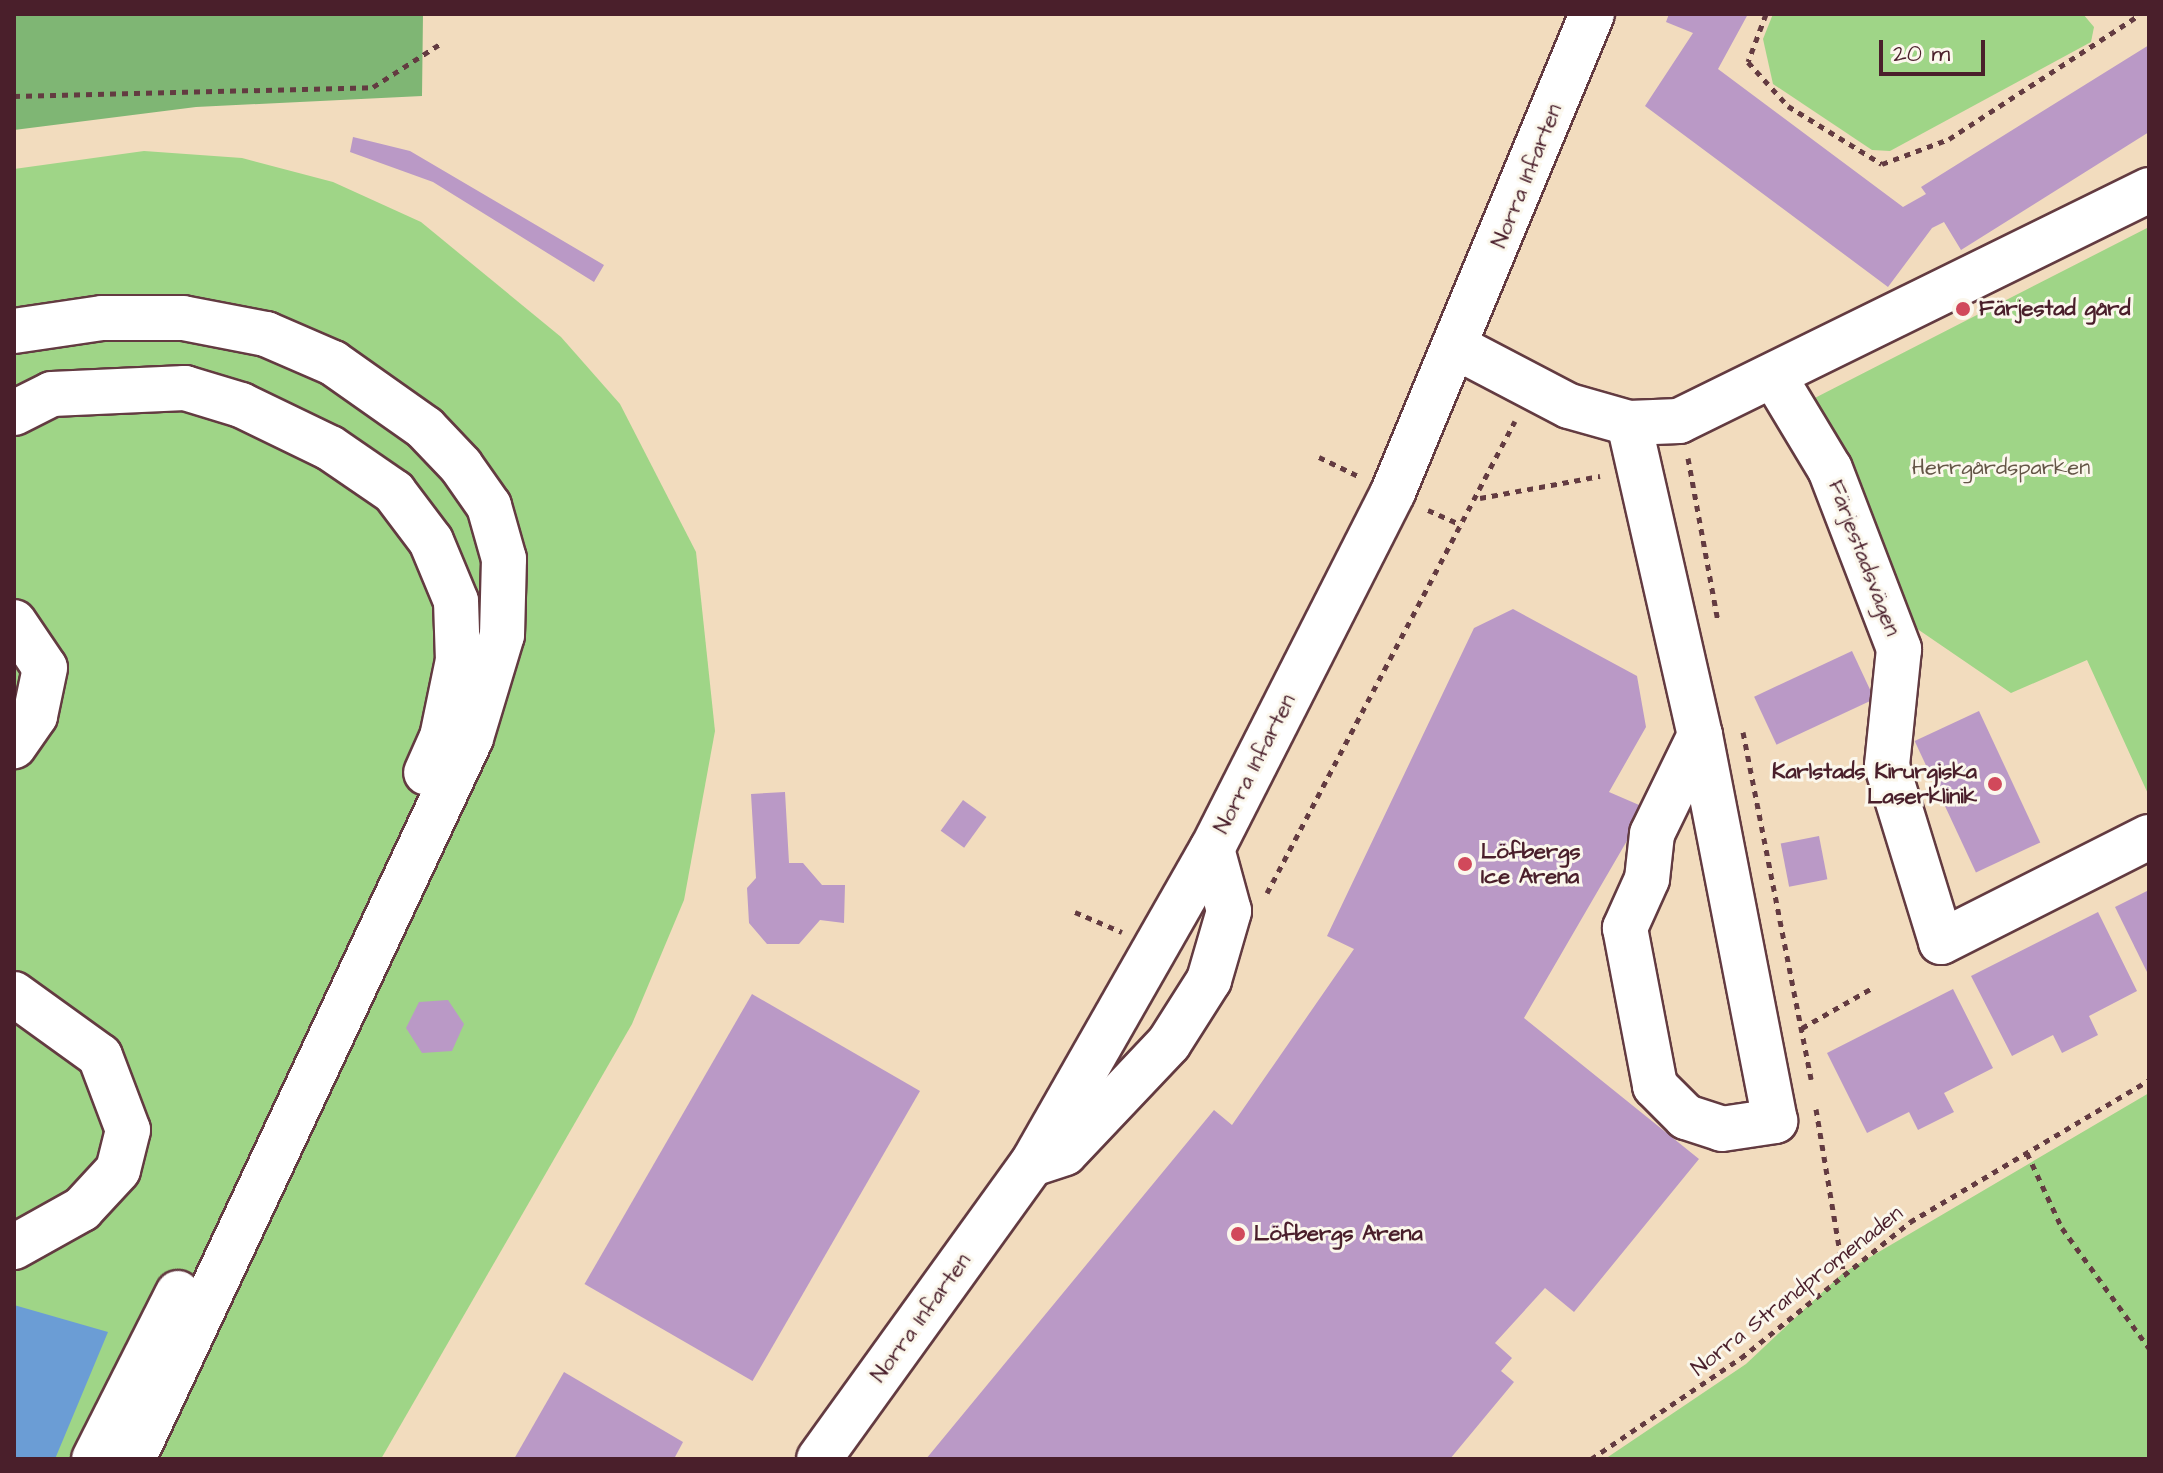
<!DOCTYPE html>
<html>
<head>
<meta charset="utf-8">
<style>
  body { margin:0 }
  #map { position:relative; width:2163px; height:1473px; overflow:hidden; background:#f2dcbe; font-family:"Architects Daughter",sans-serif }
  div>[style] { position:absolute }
  .green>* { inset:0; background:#9fd587 }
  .forest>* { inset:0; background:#7fb674 }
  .water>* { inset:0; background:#6b9dd5 }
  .building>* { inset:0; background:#ba99c6; transform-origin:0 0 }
  .path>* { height:5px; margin-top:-2.5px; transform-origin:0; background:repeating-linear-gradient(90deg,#633b41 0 6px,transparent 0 12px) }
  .roads { filter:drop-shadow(2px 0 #633b41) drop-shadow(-2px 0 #633b41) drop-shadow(0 2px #633b41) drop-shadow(0 -2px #633b41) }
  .minor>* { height:44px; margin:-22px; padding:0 22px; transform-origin:22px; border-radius:22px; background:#fff }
  .dots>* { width:22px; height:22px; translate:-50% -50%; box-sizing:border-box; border:4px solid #fbf7ec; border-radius:50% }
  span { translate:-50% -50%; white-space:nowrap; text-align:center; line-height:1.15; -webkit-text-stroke:6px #fbf7ec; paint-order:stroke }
  .street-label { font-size:22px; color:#4a1f2b }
  .poi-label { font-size:22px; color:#4a1f2b; font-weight:700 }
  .left { translate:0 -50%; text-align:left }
  .right { translate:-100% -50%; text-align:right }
  .park-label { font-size:22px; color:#645647 }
  .frame { position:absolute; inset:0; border:16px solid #4a1f2b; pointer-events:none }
  .scale { position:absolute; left:1879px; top:40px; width:106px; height:36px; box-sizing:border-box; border:4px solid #4a1f2b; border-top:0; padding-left:10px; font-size:24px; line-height:28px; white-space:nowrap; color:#4a1f2b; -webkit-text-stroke:6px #fbf7ec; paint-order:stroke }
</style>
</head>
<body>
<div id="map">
  <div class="green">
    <i style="clip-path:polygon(1773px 14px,2083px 14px,2094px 27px,2091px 42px,1890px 151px,1872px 150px,1773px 84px,1763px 39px)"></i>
    <i style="clip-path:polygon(144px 151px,242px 158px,333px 182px,421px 222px,561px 337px,620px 404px,696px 552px,715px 731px,684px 900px,632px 1024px,381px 1459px,14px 1459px,14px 169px)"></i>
    <i style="clip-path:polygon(2149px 227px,2149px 796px,2087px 660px,2011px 693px,1913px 626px,1807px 402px)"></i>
    <i style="clip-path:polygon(2149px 1093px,2149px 1459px,1605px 1459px,1746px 1364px,1843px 1273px)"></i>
  </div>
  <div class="forest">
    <i style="clip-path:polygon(14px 14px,423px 14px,422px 96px,196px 107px,14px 130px)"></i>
  </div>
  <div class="water">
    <i style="clip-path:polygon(14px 1305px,108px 1332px,55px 1459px,14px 1459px)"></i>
  </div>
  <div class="building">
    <i style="clip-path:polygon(1669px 14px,1748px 14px,1718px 69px,1903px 207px,1926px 194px,1921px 187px,2149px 45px,2149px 132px,1961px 250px,1944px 222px,1932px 228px,1888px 287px,1645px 106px,1693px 33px,1666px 22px)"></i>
    <i style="clip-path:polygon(353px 137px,410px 151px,604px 265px,594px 282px,433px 182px,350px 152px)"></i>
    <i style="clip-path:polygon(1513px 609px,1637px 676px,1646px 727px,1609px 792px,1646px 808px,1524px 1018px,1699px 1159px,1574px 1312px,1545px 1288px,1495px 1343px,1512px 1358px,1501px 1371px,1514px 1382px,1450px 1459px,926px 1459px,1214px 1110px,1232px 1125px,1354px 949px,1327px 936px,1474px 628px)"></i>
    <i style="left:1852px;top:651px;width:53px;height:108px;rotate:65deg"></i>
    <i style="left:1979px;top:711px;width:145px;height:71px;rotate:65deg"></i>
    <i style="clip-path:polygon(785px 792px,789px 863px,803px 863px,822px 885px,845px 885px,844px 923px,820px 920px,799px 944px,767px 944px,749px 923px,747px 888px,756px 878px,751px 794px)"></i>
    <i style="left:963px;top:800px;width:29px;height:38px;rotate:36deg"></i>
    <i style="left:1819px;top:836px;width:44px;height:39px;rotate:79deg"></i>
    <i style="clip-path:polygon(2149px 890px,2149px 976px,2115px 907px)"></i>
    <i style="clip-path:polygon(2098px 912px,2137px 991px,2089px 1016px,2098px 1035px,2062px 1053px,2053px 1035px,2012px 1056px,1971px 976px)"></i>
    <i style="clip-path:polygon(1953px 989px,1993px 1068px,1944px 1093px,1954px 1112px,1918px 1130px,1909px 1112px,1867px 1133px,1827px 1053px)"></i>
    <i style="left:752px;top:994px;width:194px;height:335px;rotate:30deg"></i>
    <i style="clip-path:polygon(448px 1000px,464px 1024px,452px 1051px,422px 1053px,406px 1028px,419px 1002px)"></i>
    <i style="clip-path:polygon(564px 1372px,683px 1442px,674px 1459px,514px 1459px)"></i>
  </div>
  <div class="path">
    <i style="left:1766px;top:14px;width:51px;rotate:110.6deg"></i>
    <i style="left:1748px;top:62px;width:59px;rotate:47.7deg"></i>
    <i style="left:1788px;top:106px;width:110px;rotate:31.7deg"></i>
    <i style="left:1882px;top:164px;width:72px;rotate:-20.5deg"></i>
    <i style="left:1949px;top:139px;width:225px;rotate:-33.1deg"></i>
    <i style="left:14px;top:96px;width:359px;rotate:-1.4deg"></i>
    <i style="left:373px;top:87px;width:83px;rotate:-32.7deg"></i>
    <i style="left:1319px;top:457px;width:43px;rotate:26deg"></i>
    <i style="left:1688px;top:458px;width:166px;rotate:79.6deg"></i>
    <i style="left:1480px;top:498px;width:122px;rotate:-10.4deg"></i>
    <i style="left:1428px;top:510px;width:36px;rotate:24deg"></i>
    <i style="left:1743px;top:732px;width:354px;rotate:78.9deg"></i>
    <i style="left:1267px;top:893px;width:533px;rotate:-62.28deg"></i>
    <i style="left:1075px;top:912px;width:51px;rotate:23.1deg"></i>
    <i style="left:1802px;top:1028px;width:81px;rotate:-29.7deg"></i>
    <i style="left:1816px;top:1109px;width:163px;rotate:80.5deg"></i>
    <i style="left:2027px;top:1153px;width:83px;rotate:65deg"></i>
    <i style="left:2062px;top:1228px;width:148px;rotate:54.1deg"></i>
    <i style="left:1591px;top:1459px;width:181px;rotate:-34deg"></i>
    <i style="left:1741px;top:1358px;width:217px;rotate:-38.8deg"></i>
    <i style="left:1910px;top:1222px;width:278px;rotate:-30.7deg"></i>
  </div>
  <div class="roads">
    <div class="minor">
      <i style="left:14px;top:331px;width:89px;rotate:-8.4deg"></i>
      <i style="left:102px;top:318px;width:81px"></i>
      <i style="left:183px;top:318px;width:85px;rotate:10.9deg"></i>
      <i style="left:266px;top:334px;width:73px;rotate:23.4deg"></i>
      <i style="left:333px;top:363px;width:113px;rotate:35.2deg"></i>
      <i style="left:425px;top:428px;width:52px;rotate:46.5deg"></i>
      <i style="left:461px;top:466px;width:49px;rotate:55deg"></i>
      <i style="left:489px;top:506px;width:55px;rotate:74.2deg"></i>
      <i style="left:504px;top:559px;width:76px;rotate:91.5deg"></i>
      <i style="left:502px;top:635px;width:108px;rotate:106.8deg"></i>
      <i style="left:471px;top:738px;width:796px;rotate:115.12deg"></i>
      <i style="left:1458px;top:348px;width:125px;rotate:27.6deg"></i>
      <i style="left:1569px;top:406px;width:62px;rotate:15.8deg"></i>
      <i style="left:1629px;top:423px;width:50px;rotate:-2.3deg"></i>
      <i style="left:1679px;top:421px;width:524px;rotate:-26.17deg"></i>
      <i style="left:1775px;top:378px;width:106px;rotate:58.9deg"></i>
      <i style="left:1830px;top:469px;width:193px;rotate:69deg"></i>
      <i style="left:1899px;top:649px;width:118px;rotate:95.9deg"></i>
      <i style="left:1887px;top:766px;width:184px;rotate:72.9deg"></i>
      <i style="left:1941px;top:942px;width:233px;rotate:-26.8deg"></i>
      <i style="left:14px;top:413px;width:42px;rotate:-26.6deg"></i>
      <i style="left:52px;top:394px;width:133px;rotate:-2.6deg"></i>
      <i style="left:185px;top:388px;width:59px;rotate:16.9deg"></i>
      <i style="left:241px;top:405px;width:99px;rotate:25.8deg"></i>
      <i style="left:330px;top:448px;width:78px;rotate:34.5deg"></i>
      <i style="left:394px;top:492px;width:61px;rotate:52.9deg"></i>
      <i style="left:431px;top:541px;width:65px;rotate:67.4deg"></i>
      <i style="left:456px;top:601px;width:59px;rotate:88.1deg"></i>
      <i style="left:458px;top:660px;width:79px;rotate:101.7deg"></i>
      <i style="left:442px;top:737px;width:39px;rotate:114deg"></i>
      <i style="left:1629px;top:423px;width:320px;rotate:77.2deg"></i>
      <i style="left:1700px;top:735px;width:110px;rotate:115.9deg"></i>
      <i style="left:1652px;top:834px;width:45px;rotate:96.3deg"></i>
      <i style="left:1647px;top:879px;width:54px;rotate:114.2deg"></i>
      <i style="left:1625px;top:928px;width:161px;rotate:79.2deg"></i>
      <i style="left:1655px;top:1086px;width:44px;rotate:45deg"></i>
      <i style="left:1686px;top:1117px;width:38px;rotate:18deg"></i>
      <i style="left:1722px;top:1129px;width:54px;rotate:-8.6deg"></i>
      <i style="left:1775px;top:1121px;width:393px;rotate:-101deg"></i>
      <i style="left:14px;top:622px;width:55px;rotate:56deg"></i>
      <i style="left:45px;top:668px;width:49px;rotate:101.8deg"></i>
      <i style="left:35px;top:716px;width:37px;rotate:125deg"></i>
      <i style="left:14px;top:994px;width:106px;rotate:35.8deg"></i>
      <i style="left:100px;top:1056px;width:79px;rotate:69.3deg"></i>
      <i style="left:128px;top:1130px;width:41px;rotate:104deg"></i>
      <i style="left:118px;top:1170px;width:53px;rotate:132.7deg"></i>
      <i style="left:82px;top:1209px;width:78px;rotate:150.8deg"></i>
      <i style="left:1038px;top:1162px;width:28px;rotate:-18deg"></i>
      <i style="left:1065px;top:1153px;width:151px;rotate:-46.6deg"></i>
      <i style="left:1169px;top:1043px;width:75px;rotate:-57.6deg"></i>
      <i style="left:1209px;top:980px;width:72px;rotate:-73.8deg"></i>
      <i style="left:1229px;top:911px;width:64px;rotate:-105.3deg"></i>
      <i style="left:94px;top:1459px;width:186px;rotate:-63.2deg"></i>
      <i style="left:819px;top:1459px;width:364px;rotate:-54.2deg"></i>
      <i style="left:1032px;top:1164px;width:363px;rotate:-60.3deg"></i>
      <i style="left:1212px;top:849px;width:400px;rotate:-63.1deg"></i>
      <i style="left:1393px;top:492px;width:518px;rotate:-67.4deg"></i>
    </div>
  </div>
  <div class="dots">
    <i style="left:1963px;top:309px;background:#d1495b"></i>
    <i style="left:1995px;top:784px;background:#d1495b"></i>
    <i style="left:1465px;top:864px;background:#d1495b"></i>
    <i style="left:1238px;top:1234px;background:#d1495b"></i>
  </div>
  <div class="street-label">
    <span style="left:1527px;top:176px;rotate:-68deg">Norra Infarten</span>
    <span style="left:1864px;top:558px;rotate:69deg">Färjestadsvägen</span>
    <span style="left:1255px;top:764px;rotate:-63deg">Norra Infarten</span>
    <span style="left:1797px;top:1291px;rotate:-38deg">Norra Strandpromenaden</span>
    <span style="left:921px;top:1318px;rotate:-54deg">Norra Infarten</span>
  </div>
  <div class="poi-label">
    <span class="left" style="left:1979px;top:309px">Färjestad gård</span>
    <span class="right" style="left:1977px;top:784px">Karlstads Kirurgiska<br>Laserklinik</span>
    <span class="left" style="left:1481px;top:864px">Löfbergs<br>Ice Arena</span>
    <span class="left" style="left:1254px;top:1234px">Löfbergs Arena</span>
  </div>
  <div class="park-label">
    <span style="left:2001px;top:468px">Herrgårdsparken</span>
  </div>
  <div class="frame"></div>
  <div class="scale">20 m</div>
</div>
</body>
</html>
